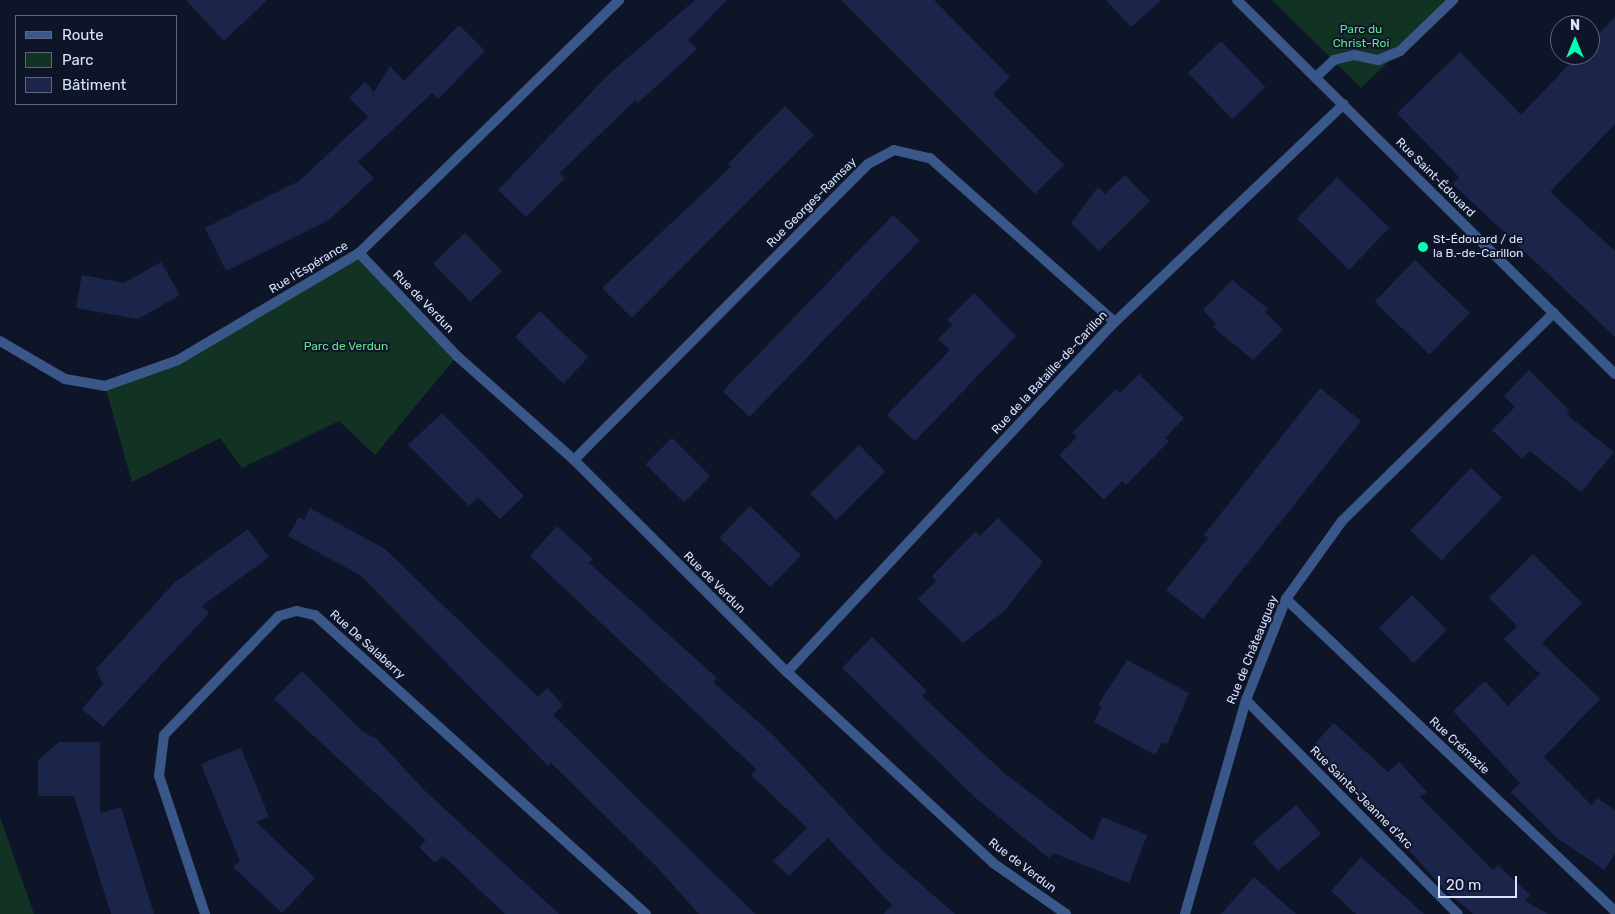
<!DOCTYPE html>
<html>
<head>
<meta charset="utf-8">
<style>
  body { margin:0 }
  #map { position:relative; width:1615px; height:914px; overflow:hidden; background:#0f1529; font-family:Rubik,sans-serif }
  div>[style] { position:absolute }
  .green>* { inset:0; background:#123324 }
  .building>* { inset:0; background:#1b254a; transform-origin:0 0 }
  .lane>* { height:10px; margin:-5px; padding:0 5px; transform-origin:5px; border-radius:5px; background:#395789 }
  .street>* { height:10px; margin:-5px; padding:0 5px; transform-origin:5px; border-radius:5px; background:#395789 }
  .dots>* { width:14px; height:14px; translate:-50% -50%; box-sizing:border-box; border:2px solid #0f1529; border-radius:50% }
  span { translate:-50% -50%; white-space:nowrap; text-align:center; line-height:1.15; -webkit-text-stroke:4px #0f1529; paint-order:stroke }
  .park-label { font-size:12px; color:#5fe38c }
  .street-label { font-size:12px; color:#d7e3ff }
  .poi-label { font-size:12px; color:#d7e3ff }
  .left { translate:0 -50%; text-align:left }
  .legend { position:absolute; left:15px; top:15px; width:162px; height:90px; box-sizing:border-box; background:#0f1529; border:1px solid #5f677f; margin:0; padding:6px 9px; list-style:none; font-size:15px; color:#d7e3ff }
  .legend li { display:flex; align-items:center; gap:10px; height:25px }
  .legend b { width:25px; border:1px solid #5f677f }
  .north { position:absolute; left:1550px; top:15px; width:50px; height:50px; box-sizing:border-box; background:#0f1529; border:1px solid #5f677f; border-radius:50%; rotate:0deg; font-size:14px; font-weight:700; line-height:20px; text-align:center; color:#d7e3ff }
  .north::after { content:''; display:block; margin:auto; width:18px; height:22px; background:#03ffb1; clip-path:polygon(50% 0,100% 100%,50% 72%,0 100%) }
  .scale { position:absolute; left:1438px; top:876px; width:79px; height:22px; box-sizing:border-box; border:2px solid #d7e3ff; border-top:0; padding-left:6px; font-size:15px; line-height:18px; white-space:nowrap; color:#d7e3ff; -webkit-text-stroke:4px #0f1529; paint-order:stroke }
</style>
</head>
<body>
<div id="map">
  <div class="green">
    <i style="clip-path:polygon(1272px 0,1453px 0,1361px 88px)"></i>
    <i style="clip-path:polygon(359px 253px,457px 356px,375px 455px,339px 421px,242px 468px,220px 438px,132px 482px,105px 386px,178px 360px)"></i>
    <i style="clip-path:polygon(0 817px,34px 914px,0 914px)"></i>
  </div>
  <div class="building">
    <i style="clip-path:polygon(186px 0,267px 0,224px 41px)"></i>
    <i style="clip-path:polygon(695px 0,727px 0,688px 40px,697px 49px,638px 103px,635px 100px,560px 173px,565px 178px,526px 217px,498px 190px,610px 73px)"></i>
    <i style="clip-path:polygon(841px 0,934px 0,1010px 77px,993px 94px,1064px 165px,1035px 194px)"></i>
    <i style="clip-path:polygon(1106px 0,1161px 0,1131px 27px)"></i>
    <i style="clip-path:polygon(1615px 17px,1615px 124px,1550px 192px,1615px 251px,1615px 337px,1453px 184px,1459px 177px,1397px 113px,1460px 52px,1521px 115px,1578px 55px,1590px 55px,1590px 43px)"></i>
    <i style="clip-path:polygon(459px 25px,485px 51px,438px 99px,432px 93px,358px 162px,374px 178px,329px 220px,226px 271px,205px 228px,299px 181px,368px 117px,349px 97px,365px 82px,374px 92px,390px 66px,404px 81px)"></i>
    <i style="left:1221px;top:41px;width:64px;height:46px;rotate:46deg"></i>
    <i style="clip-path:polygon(785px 106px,814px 135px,632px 318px,602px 288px,731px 167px,728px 164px)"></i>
    <i style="clip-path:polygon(1125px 175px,1150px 201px,1099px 251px,1071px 223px,1098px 187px,1105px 194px)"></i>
    <i style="left:1337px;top:177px;width:73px;height:58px;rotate:44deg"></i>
    <i style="left:893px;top:215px;width:37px;height:245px;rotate:44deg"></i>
    <i style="left:465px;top:233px;width:53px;height:44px;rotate:46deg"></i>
    <i style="left:1415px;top:260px;width:76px;height:58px;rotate:44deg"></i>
    <i style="clip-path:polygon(161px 262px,180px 295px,138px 319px,76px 308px,82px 275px,124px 283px)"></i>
    <i style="clip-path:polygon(1232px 280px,1268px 309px,1265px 312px,1283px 330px,1253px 360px,1213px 327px,1216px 324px,1203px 310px)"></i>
    <i style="clip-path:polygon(974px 293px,1016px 336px,915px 441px,887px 415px,950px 350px,938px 339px,952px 325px,947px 320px)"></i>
    <i style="left:540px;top:311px;width:67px;height:36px;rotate:44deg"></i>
    <i style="clip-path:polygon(1529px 370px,1570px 411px,1566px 414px,1614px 452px,1581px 492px,1530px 451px,1522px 459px,1492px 430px,1515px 407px,1504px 396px)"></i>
    <i style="clip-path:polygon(1139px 374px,1184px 418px,1165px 438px,1169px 441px,1126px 485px,1122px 481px,1104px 500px,1059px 455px,1077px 437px,1072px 433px,1116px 389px,1120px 393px)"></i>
    <i style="clip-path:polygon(1320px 388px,1361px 421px,1203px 619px,1166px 590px,1208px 538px,1204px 535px)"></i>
    <i style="clip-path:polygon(442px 413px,524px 496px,500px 519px,478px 497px,469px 506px,408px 445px)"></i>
    <i style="left:672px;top:438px;width:54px;height:37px;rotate:45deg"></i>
    <i style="left:859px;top:445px;width:37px;height:69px;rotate:45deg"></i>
    <i style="left:1471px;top:468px;width:43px;height:87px;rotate:44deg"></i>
    <i style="left:750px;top:506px;width:71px;height:44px;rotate:44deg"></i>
    <i style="clip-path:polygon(310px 508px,385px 549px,538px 697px,547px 688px,563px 705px,553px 715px,755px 914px,699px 914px,656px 866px,551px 763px,548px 766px,360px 575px,288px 536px,299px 517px,304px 520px)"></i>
    <i style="clip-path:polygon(998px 518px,1043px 562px,1004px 611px,963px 643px,918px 599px,936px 581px,932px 576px,975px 532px,980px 536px)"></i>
    <i style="clip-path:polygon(557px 526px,593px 559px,589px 563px,717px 678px,713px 682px,772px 734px,886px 854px,955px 914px,884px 914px,892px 905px,828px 838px,789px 876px,773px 861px,807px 828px,751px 775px,756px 769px,530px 556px)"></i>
    <i style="clip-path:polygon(248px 529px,269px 557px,202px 606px,209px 613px,103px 727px,82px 709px,103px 684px,96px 669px,174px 583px)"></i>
    <i style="clip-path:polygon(1533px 554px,1582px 603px,1542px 643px,1600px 699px,1544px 757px,1592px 806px,1597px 798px,1615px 810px,1615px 854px,1604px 870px,1556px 837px,1511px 792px,1520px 783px,1453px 711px,1485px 681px,1508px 706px,1540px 674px,1504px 639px,1517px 626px,1489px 598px)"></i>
    <i style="left:1412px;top:595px;width:49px;height:47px;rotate:45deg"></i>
    <i style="clip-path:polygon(872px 637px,927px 691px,922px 696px,1003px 772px,1093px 841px,1102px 817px,1147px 835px,1129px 883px,1053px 853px,1049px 858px,979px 801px,842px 668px)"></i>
    <i style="clip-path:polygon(1127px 660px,1189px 693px,1167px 745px,1162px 742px,1155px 755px,1094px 722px,1102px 707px,1098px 705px)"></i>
    <i style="clip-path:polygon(302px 671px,363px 732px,377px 739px,423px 789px,559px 914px,505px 914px,449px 861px,442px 856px,435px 863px,419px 847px,426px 840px,274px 699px)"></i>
    <i style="clip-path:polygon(1334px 723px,1388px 772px,1399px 762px,1427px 792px,1420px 797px,1493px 870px,1498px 865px,1530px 895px,1525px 901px,1548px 914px,1473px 914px,1446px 891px,1359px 796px,1309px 750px)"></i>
    <i style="clip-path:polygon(59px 742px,100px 742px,100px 813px,121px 807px,154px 914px,111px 914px,74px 796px,38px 796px,38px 760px)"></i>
    <i style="clip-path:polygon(241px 748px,269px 817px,256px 822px,315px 878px,282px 913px,233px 867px,240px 861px,201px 764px)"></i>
    <i style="left:1296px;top:805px;width:38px;height:57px;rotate:49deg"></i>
    <i style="clip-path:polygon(1361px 857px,1424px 914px,1356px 914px,1331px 891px)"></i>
    <i style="clip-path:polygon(1254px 877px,1296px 914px,1221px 914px)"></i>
  </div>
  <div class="lane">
    <i style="left:1316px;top:77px;width:25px;rotate:-43deg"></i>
    <i style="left:1334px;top:60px;width:21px;rotate:-14deg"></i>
    <i style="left:1354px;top:55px;width:25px;rotate:12deg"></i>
    <i style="left:1378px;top:60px;width:24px;rotate:-22deg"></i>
    <i style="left:1400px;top:51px;width:74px;rotate:-43.9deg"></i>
  </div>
  <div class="street">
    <i style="left:1237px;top:0;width:532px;rotate:44.7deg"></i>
    <i style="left:359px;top:253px;width:142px;rotate:46.4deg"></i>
    <i style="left:457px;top:356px;width:157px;rotate:41.6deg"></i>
    <i style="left:574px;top:460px;width:301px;rotate:44.9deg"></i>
    <i style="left:787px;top:672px;width:281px;rotate:42.8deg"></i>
    <i style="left:993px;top:863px;width:89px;rotate:34.9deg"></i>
    <i style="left:0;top:341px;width:75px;rotate:30.3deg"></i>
    <i style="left:65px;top:379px;width:41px;rotate:9.9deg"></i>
    <i style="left:105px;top:386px;width:77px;rotate:-19.6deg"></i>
    <i style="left:178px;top:360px;width:210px;rotate:-30.6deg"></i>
    <i style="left:359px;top:253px;width:363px;rotate:-44.2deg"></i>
    <i style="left:574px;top:460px;width:417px;rotate:-45.2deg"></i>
    <i style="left:868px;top:164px;width:30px;rotate:-28deg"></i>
    <i style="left:894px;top:150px;width:37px;rotate:13deg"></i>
    <i style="left:930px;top:158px;width:247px;rotate:41.6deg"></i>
    <i style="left:1286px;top:599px;width:453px;rotate:43.5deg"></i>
    <i style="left:787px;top:672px;width:480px;rotate:-46.9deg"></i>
    <i style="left:1115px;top:322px;width:316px;rotate:-43.6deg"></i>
    <i style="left:1246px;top:700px;width:301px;rotate:45.3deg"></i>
    <i style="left:205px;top:914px;width:145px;rotate:-108.4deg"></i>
    <i style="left:159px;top:776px;width:41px;rotate:-83deg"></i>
    <i style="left:164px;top:735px;width:165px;rotate:-46deg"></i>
    <i style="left:279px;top:616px;width:19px;rotate:-16deg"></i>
    <i style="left:297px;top:611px;width:18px;rotate:13deg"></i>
    <i style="left:315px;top:615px;width:446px;rotate:42.1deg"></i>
    <i style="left:1185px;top:914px;width:223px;rotate:-74.1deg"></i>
    <i style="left:1246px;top:700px;width:109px;rotate:-68.4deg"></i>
    <i style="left:1286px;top:599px;width:96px;rotate:-54.3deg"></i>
    <i style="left:1342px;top:521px;width:297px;rotate:-44.5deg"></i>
  </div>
  <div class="dots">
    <i style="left:1423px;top:247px;background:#03ffb1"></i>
  </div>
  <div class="park-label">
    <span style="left:1361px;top:37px">Parc du<br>Christ-Roi</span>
    <span style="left:346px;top:347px">Parc de Verdun</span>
  </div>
  <div class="street-label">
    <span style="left:1435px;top:178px;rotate:45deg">Rue Saint-Édouard</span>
    <span style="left:812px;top:203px;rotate:-45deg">Rue Georges-Ramsay</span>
    <span style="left:309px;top:268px;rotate:-31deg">Rue l'Espérance</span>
    <span style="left:423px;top:302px;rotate:46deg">Rue de Verdun</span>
    <span style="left:1050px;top:373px;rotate:-47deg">Rue de la Bataille-de-Carillon</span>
    <span style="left:714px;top:583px;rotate:45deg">Rue de Verdun</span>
    <span style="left:367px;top:645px;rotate:42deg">Rue De Salaberry</span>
    <span style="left:1253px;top:650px;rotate:-68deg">Rue de Châteauguay</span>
    <span style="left:1459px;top:746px;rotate:43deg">Rue Crémazie</span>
    <span style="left:1361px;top:798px;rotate:45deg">Rue Sainte-Jeanne d'Arc</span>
    <span style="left:1022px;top:866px;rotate:37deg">Rue de Verdun</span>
  </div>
  <div class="poi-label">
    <span class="left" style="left:1433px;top:247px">St-Édouard / de<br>la B.-de-Carillon</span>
  </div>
  <ul class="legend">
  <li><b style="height:6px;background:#395789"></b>Route</li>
  <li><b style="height:14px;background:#123324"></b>Parc</li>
  <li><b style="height:14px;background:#1b254a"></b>Bâtiment</li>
  </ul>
  <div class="north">N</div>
  <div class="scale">20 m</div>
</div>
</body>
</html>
